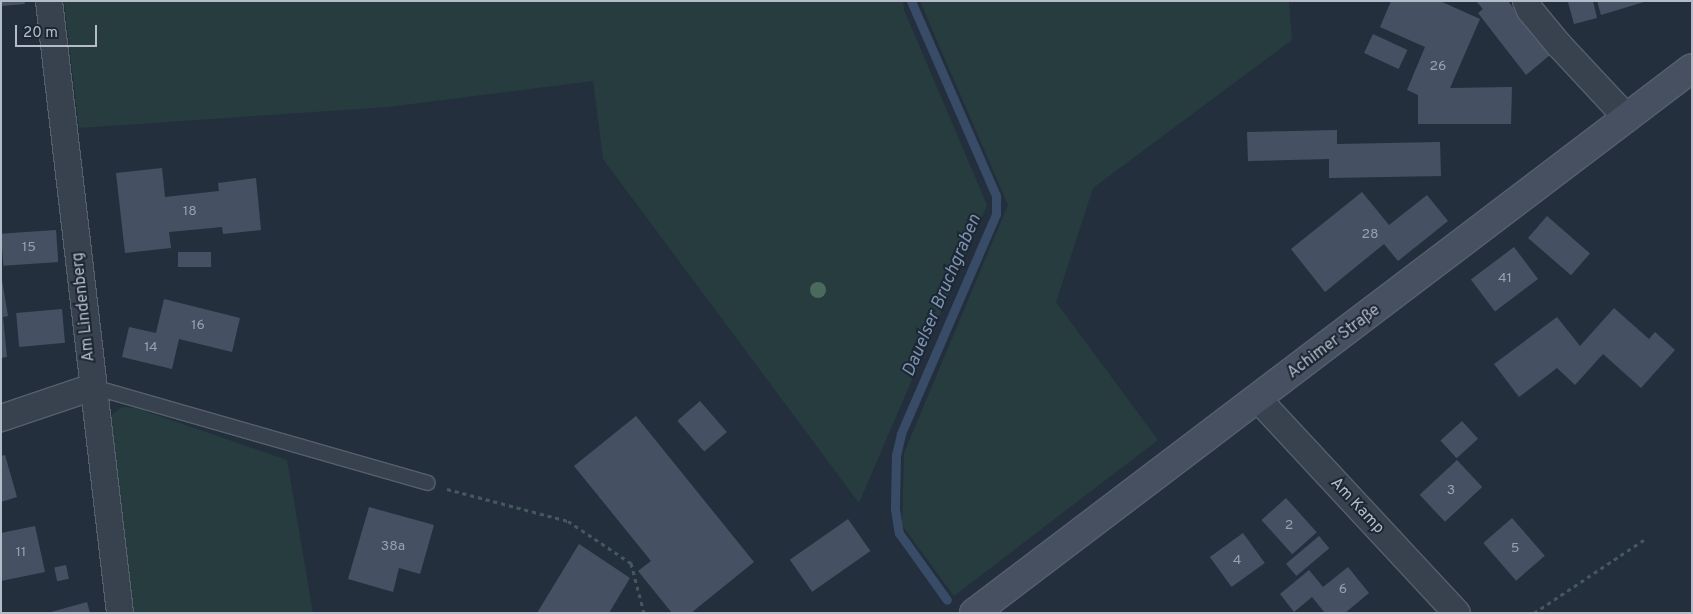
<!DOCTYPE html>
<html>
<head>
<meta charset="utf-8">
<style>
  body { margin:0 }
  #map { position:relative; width:1693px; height:614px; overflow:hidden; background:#242f3e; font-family:Overpass,sans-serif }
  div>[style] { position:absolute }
  .green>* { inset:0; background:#263c3f }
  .stream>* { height:9px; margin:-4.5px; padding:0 4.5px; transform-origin:4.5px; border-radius:4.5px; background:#394c67 }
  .building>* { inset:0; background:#455162; transform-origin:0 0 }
  .path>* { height:3px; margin-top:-1.5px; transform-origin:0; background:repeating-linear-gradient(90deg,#44595c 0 4px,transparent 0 8px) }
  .roads { filter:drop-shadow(1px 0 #565f6c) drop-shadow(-1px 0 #565f6c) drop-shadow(0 1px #565f6c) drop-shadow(0 -1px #565f6c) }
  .service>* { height:14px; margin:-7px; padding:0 7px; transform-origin:7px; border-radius:7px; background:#38414e }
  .minor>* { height:26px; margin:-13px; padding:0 13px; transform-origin:13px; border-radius:13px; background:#38414e }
  .secondary>* { height:28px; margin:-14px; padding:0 14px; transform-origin:14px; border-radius:14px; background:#465061 }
  .trees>* { width:16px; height:16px; margin:-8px; border-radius:50%; background:#4b6a5d }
  span { translate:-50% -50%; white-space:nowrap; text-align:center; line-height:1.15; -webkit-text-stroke:4px #1d2633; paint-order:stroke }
  .number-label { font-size:14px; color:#98a1af }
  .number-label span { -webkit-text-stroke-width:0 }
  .street-label { font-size:16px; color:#b4bcc9 }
  .water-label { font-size:18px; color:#7c92b1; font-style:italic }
  .frame { position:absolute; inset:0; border:2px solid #b4bcc9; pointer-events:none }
  .scale { position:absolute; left:15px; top:25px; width:82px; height:22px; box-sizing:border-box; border:2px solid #b4bcc9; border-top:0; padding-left:6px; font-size:15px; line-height:18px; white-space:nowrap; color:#b4bcc9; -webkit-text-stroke:4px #1d2633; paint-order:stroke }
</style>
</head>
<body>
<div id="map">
  <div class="green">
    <i style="clip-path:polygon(64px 1px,903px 1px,904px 10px,987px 205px,859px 503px,603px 159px,593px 81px,388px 107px,79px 128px)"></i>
    <i style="clip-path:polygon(920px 1px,1289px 1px,1292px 40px,1093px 188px,1056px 302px,1158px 440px,954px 596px,902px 525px,904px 453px,1008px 205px)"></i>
    <i style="clip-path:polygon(122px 407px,136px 408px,287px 460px,313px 613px,131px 613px,108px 428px,110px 416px)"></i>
  </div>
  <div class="stream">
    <i style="left:911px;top:1px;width:213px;rotate:66.4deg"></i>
    <i style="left:996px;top:196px;width:18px;rotate:90deg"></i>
    <i style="left:996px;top:214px;width:240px;rotate:113.4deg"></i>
    <i style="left:901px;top:434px;width:22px;rotate:103deg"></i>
    <i style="left:896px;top:455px;width:54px;rotate:91.1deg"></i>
    <i style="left:895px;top:509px;width:24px;rotate:81deg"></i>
    <i style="left:899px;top:533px;width:82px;rotate:54.4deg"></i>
  </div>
  <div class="building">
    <i style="clip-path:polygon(1px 1px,24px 1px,25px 4px,1px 6px)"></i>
    <i style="clip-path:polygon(1391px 1px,1440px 1px,1480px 19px,1450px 88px,1512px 87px,1511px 124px,1418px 124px,1418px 95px,1407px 90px,1425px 47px,1380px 27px)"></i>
    <i style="clip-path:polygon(1476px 1px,1508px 1px,1550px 55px,1526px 75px,1478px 13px,1483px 9px)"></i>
    <i style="clip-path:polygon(1593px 1px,1597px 18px,1574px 24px,1568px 2px)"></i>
    <i style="clip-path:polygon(1597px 1px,1644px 1px,1644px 2px,1601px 15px)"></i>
    <i style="left:1373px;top:34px;width:38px;height:21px;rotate:25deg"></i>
    <i style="clip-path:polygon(1337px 130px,1337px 144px,1440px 142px,1441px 176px,1329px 178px,1329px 159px,1248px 161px,1247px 132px)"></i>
    <i style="clip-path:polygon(162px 168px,165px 197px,219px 191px,218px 183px,256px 178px,261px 230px,223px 234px,222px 227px,169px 232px,171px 248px,125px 253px,116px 173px)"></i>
    <i style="clip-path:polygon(1362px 192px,1389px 225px,1427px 195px,1448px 221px,1398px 261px,1384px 244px,1325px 292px,1291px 249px)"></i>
    <i style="left:1547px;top:216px;width:57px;height:29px;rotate:41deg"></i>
    <i style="left:56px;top:230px;width:32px;height:55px;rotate:86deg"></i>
    <i style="left:1514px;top:247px;width:40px;height:54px;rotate:53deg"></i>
    <i style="left:211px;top:252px;width:15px;height:33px;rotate:90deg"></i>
    <i style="clip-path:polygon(1px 274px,8px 316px,3px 317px,7px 357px,1px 358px)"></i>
    <i style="clip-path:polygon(164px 299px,240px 318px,232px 352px,179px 339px,172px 369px,122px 357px,129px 327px,156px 333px)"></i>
    <i style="clip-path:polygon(1614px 308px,1649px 339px,1655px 332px,1675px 350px,1641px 388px,1603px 354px,1575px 385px,1557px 368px,1519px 397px,1494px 364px,1557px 317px,1580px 346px)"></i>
    <i style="left:62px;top:309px;width:34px;height:46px;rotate:85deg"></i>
    <i style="left:700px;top:401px;width:41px;height:30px;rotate:49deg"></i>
    <i style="clip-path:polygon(636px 416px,754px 562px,691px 613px,672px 613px,638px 571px,651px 561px,574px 466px)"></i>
    <i style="left:1462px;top:421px;width:24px;height:29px;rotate:48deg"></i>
    <i style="clip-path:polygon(5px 455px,17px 497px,1px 502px,1px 456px)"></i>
    <i style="left:1457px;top:460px;width:37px;height:51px;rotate:47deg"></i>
    <i style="left:1286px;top:498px;width:46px;height:33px;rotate:48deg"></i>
    <i style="clip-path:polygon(369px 507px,434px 525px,420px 574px,399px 568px,393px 592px,348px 579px)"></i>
    <i style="left:1512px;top:518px;width:50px;height:38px;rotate:49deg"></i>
    <i style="left:848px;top:519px;width:39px;height:71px;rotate:55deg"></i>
    <i style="clip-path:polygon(35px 526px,45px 572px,1px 581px,1px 533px)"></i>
    <i style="left:1243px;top:533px;width:37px;height:41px;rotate:54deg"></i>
    <i style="left:1319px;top:536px;width:16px;height:43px;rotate:50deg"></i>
    <i style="clip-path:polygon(579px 544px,630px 578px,609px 613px,537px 613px)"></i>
    <i style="left:66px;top:565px;width:14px;height:12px;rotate:78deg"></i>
    <i style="clip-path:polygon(1348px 567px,1369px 593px,1345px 613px,1325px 613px,1312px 597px,1294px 612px,1280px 594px,1309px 570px,1323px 587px)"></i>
    <i style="clip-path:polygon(87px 602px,90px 613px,51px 613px,51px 612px)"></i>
  </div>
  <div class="path">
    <i style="left:447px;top:489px;width:125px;rotate:14.8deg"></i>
    <i style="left:568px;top:521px;width:76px;rotate:33.7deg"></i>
    <i style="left:631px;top:563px;width:52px;rotate:75.4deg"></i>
    <i style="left:1534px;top:613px;width:133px;rotate:-33.7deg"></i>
  </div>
  <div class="roads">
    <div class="service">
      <i style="left:93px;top:387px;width:348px;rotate:16deg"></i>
    </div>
    <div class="minor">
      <i style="left:49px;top:1px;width:616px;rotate:83.38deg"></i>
      <i style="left:1526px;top:1px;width:10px;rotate:66deg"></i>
      <i style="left:1530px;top:10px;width:45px;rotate:50.4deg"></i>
      <i style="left:1559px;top:45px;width:100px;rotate:47deg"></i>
      <i style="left:1258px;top:399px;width:292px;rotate:47.1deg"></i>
      <i style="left:1px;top:418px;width:97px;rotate:-18.6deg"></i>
    </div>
    <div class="secondary">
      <i style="left:974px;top:613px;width:901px;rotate:-37.2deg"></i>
    </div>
  </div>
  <div class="trees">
    <i style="left:818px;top:290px"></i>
  </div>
  <div class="number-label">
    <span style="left:1438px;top:67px">26</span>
    <span style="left:190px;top:212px">18</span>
    <span style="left:1370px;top:235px">28</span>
    <span style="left:29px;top:248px">15</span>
    <span style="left:1505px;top:279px">41</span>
    <span style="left:198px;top:326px">16</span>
    <span style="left:151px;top:348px">14</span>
    <span style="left:1451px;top:491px">3</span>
    <span style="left:1289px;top:526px">2</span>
    <span style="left:393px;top:547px">38a</span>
    <span style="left:1515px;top:549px">5</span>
    <span style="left:21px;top:553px">11</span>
    <span style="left:1237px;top:561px">4</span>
    <span style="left:1343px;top:590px">6</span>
  </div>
  <div class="street-label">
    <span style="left:84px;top:307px;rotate:-96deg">Am Lindenberg</span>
    <span style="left:1334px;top:342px;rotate:-37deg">Achimer Straße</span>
    <span style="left:1357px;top:506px;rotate:47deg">Am Kamp</span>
  </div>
  <div class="water-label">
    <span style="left:943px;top:296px;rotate:-67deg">Dauelser Bruchgraben</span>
  </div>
  <div class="frame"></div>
  <div class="scale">20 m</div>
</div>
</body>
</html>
